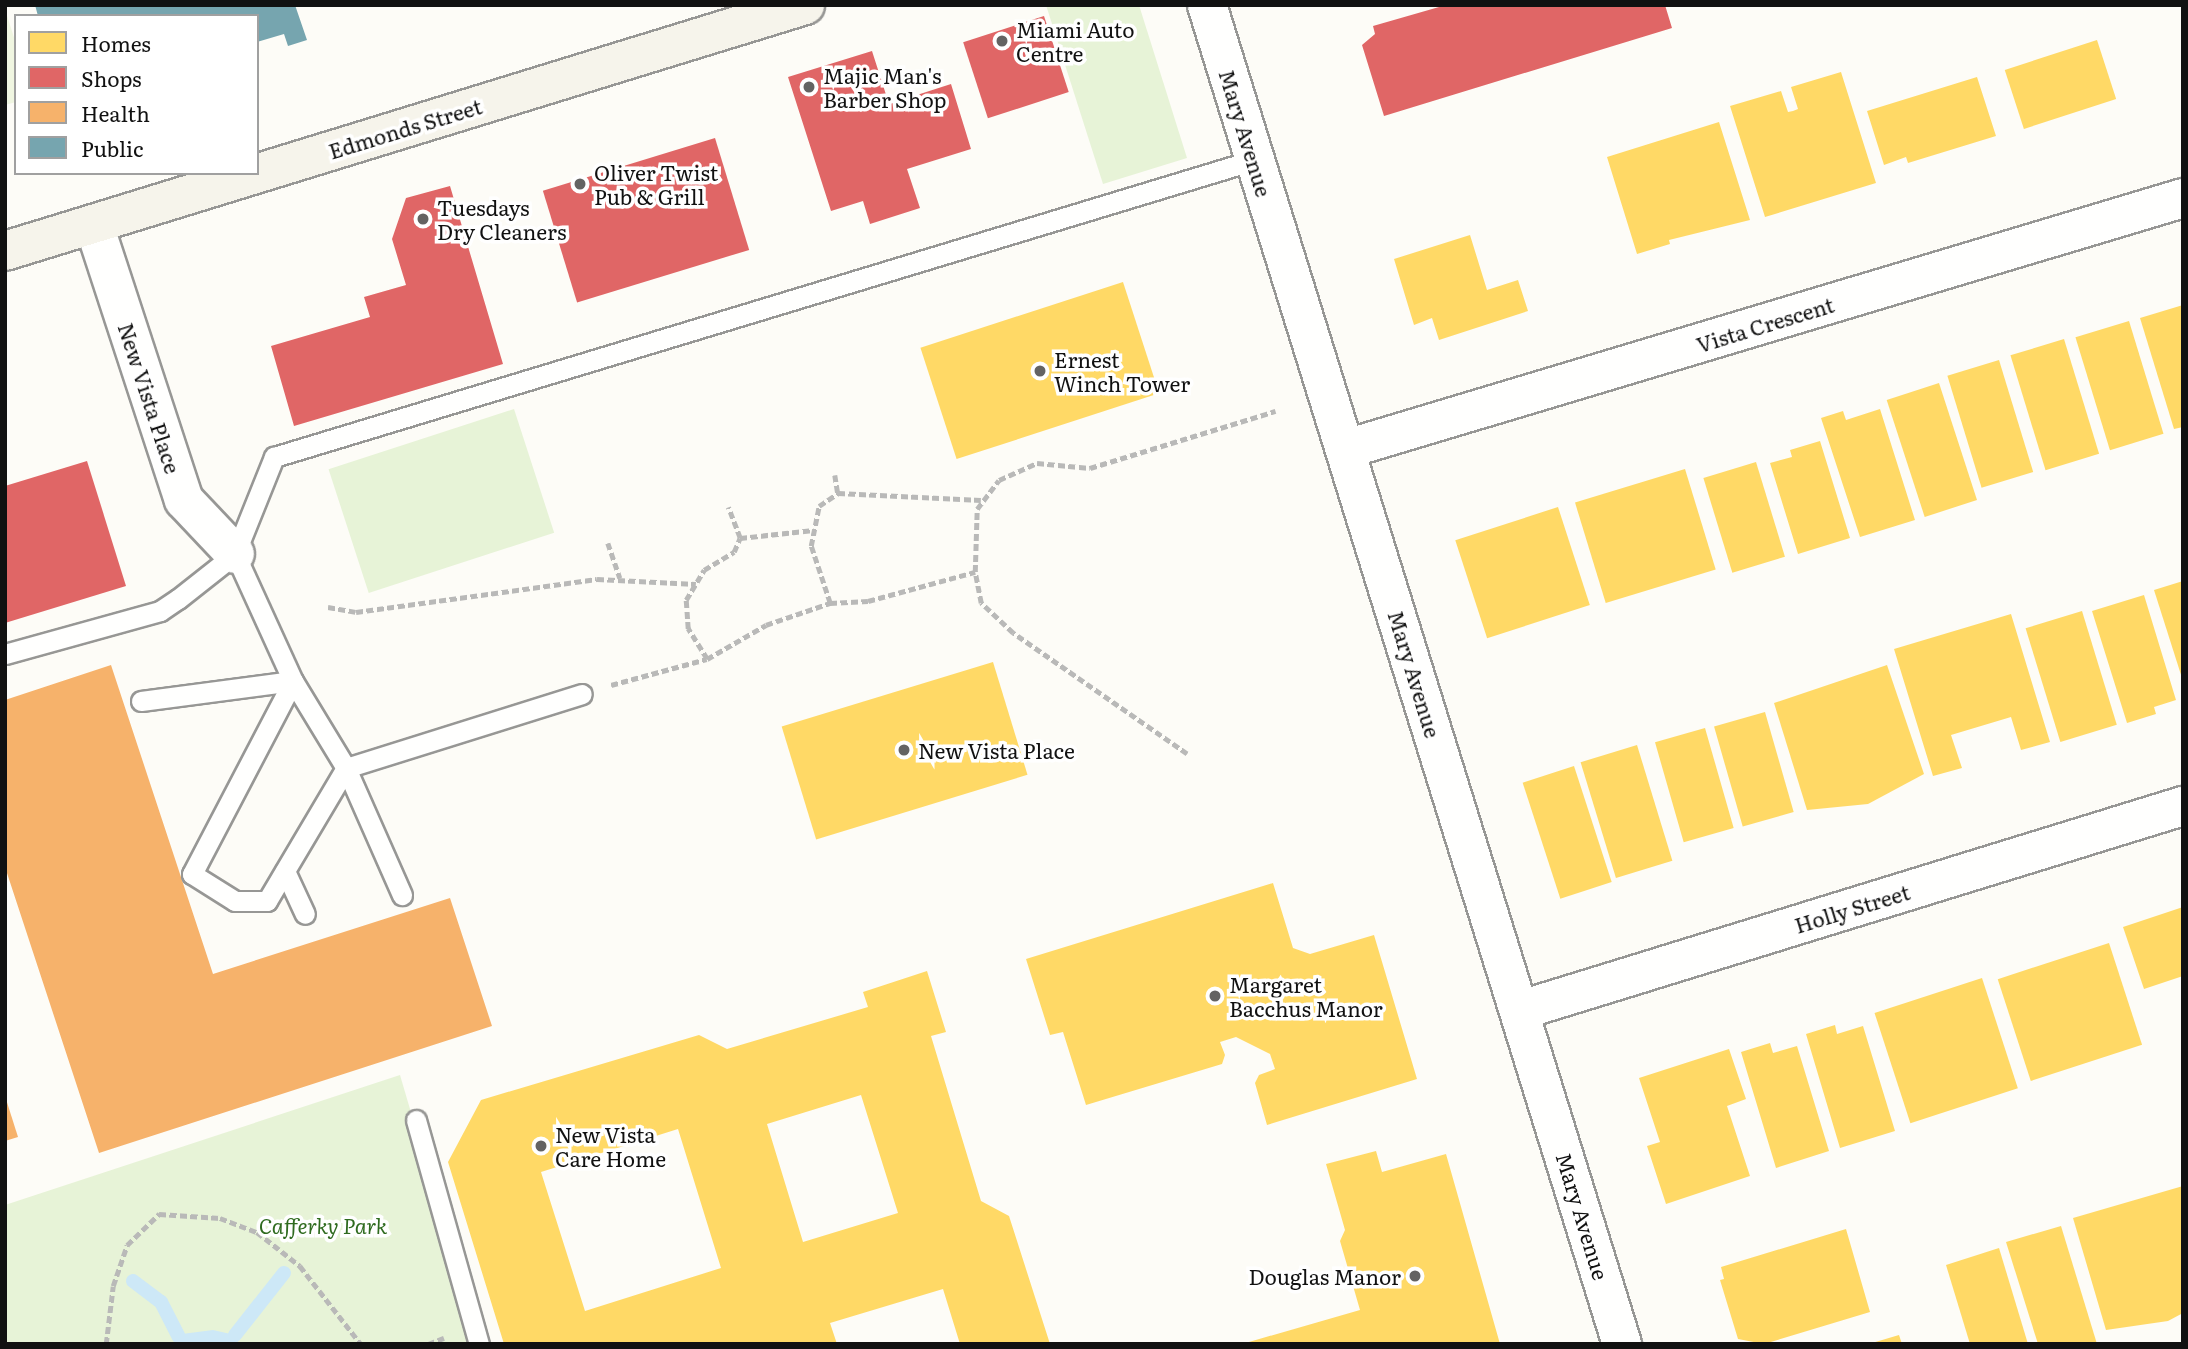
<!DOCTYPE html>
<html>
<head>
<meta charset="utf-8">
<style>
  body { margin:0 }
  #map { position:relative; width:2188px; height:1349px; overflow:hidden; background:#fdfcf7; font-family:Literata,serif }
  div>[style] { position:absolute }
  .green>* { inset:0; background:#e7f3d7; transform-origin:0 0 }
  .pitch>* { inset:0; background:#f0f6e1 }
  .water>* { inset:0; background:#cde8f7 }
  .homes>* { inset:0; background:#ffd966; transform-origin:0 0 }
  .shops>* { inset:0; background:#e06666; transform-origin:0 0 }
  .health>* { inset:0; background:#f6b26b }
  .public>* { inset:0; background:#76a5af }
  .stream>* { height:14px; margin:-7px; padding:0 7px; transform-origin:7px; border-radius:7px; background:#cde8f7 }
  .path>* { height:4.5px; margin-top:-2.25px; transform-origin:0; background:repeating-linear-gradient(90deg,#b9b9b8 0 7px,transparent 0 10.5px) }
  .roads { filter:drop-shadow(2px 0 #979795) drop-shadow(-2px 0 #979795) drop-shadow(0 2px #979795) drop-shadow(0 -2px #979795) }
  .lane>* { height:19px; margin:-9.5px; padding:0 9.5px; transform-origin:9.5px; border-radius:9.5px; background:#fffffe }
  .street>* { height:38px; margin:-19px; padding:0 19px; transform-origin:19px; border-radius:19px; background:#fffffe }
  .secondary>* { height:38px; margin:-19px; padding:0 19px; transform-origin:19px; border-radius:19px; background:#f6f4eb }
  .dots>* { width:19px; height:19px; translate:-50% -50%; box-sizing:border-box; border:4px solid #fff; border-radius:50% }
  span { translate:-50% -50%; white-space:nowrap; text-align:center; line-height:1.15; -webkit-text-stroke:7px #fff; paint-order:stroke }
  .poi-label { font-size:21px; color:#111 }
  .left { translate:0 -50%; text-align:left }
  .right { translate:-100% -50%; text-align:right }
  .street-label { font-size:21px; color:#111 }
  .park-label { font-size:21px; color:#2f6b1f; font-style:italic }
  .frame { position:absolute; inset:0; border:7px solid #111; pointer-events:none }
  .legend { position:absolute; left:14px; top:14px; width:245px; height:161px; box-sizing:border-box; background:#fff; border:2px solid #a0a0a0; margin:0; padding:9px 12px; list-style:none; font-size:21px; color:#111 }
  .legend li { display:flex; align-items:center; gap:14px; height:35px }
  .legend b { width:35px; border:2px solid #a0a0a0 }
</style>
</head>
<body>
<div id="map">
  <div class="green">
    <i style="clip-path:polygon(1046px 5px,1139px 5px,1187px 158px,1103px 184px)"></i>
    <i style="left:514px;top:409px;width:130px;height:195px;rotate:72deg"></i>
    <i style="clip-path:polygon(400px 1075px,479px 1344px,5px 1344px,5px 1205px)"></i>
  </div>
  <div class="pitch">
    <i style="clip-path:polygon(5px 9px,16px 44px,16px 102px,5px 105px)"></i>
  </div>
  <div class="water">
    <i style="clip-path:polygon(213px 1330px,235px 1335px,239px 1344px,181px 1344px,178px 1339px,182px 1334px)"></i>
  </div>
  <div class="homes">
    <i style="left:2097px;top:40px;width:62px;height:97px;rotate:72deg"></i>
    <i style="clip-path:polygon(1841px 72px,1876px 183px,1765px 217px,1730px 106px,1781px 91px,1788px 112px,1793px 111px,1798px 109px,1791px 87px)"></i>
    <i style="clip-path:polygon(1977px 77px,1996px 136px,1908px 163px,1906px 157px,1884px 165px,1867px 111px)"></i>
    <i style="clip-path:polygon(1719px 122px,1750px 220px,1669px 240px,1670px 244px,1637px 254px,1607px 157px)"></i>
    <i style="clip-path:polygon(1470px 235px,1487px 290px,1518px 280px,1528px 311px,1439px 340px,1432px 318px,1414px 325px,1394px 259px)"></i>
    <i style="left:1123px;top:282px;width:117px;height:213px;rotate:72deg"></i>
    <i style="clip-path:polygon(2183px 305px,2183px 427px,2174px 429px,2140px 318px)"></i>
    <i style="left:2129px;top:321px;width:118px;height:56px;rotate:73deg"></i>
    <i style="left:2064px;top:339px;width:120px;height:56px;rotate:73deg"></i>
    <i style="left:1999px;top:360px;width:117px;height:54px;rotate:73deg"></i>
    <i style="left:1939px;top:383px;width:123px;height:55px;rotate:72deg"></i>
    <i style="clip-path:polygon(1880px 409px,1915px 520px,1860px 537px,1821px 418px,1843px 411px,1846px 420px)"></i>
    <i style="clip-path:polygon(1820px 441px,1850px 538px,1798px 554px,1770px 463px,1792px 457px,1790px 450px)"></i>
    <i style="left:1756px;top:462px;width:99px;height:55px;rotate:73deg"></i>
    <i style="left:1685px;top:469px;width:105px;height:115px;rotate:73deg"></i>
    <i style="left:1558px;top:507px;width:103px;height:108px;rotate:72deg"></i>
    <i style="clip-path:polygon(2183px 581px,2183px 678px,2182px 678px,2154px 590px)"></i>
    <i style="clip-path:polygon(2144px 595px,2176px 700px,2154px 707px,2156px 714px,2127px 723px,2092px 611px)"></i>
    <i style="left:2082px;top:611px;width:119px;height:59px;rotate:73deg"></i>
    <i style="clip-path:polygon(2011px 614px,2050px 742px,2021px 750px,2011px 717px,1951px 735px,1962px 768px,1933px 776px,1894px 649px)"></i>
    <i style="left:993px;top:662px;width:118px;height:221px;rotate:73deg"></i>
    <i style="clip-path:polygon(1887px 665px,1924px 774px,1868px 804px,1807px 810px,1774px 703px)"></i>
    <i style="left:1765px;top:712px;width:104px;height:53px;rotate:74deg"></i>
    <i style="left:1705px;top:728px;width:104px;height:52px;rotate:74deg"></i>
    <i style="left:1637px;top:745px;width:121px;height:59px;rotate:73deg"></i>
    <i style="left:1574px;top:766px;width:122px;height:54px;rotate:72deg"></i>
    <i style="clip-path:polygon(1273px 883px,1293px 948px,1310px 954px,1374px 935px,1417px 1079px,1267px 1125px,1255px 1083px,1259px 1075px,1275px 1069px,1270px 1054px,1236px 1037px,1220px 1042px,1225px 1055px,1222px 1064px,1086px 1105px,1063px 1032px,1050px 1035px,1026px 959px)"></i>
    <i style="clip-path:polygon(2183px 907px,2183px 976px,2144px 989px,2123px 927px)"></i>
    <i style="left:2109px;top:943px;width:107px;height:117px;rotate:72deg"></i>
    <i style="clip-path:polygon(evenodd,927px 971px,946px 1032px,931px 1036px,981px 1201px,1009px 1216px,1050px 1344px,960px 1344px,943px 1289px,830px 1323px,837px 1344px,504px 1344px,448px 1162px,481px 1100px,699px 1035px,727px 1049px,868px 1007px,863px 992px,927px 971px,861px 1095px,898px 1213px,803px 1242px,767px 1124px,861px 1095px,927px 971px,678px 1129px,721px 1268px,585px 1311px,541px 1172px,678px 1129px)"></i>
    <i style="left:1982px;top:978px;width:116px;height:113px;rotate:72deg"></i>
    <i style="clip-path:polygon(1835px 1025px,1837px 1034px,1863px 1026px,1895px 1131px,1840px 1148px,1806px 1034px)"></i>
    <i style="clip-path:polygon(1770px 1043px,1773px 1053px,1797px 1046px,1829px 1151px,1776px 1168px,1741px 1052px)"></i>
    <i style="clip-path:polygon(1729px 1049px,1746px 1099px,1727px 1106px,1750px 1176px,1666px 1204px,1647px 1146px,1660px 1142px,1639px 1078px)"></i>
    <i style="clip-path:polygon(1376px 1151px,1382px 1172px,1446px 1154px,1500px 1344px,1242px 1344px,1360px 1310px,1340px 1241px,1345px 1230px,1326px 1164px)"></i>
    <i style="clip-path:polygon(2183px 1186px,2183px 1313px,2168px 1321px,2106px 1330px,2073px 1218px)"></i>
    <i style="clip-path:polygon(2061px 1226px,2097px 1344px,2038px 1344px,2006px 1242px)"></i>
    <i style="clip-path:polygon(1846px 1229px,1870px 1312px,1764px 1344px,1738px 1339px,1720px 1280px,1724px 1279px,1721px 1267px)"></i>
    <i style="clip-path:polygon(1999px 1248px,2028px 1344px,1970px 1344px,1946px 1265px)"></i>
    <i style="clip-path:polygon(1899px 1335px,1902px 1344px,1872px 1344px,1872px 1343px)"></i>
  </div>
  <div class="shops">
    <i style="clip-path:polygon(1446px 5px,1665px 5px,1672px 28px,1384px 116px,1362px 45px,1375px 34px,1373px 26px)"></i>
    <i style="left:1044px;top:16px;width:80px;height:85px;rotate:72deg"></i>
    <i style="clip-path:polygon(872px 51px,889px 104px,951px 84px,971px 149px,907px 169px,920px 208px,870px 224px,863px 201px,831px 211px,788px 77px)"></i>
    <i style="left:715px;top:138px;width:117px;height:180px;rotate:73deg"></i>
    <i style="clip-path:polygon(450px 186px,503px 364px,294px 426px,271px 346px,370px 317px,364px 297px,406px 285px,392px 239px,406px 198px)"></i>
    <i style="clip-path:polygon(87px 461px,126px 586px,5px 623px,5px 486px)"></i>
  </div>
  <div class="health">
    <i style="clip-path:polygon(111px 665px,213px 974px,450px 898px,492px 1026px,99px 1153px,5px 867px,5px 700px)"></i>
    <i style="clip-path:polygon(5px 1096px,18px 1137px,5px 1141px)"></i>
  </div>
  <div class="public">
    <i style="clip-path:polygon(35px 5px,295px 5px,307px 40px,288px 46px,284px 34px,257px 42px,257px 16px,38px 16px)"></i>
  </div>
  <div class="stream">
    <i style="left:133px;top:1281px;width:35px;rotate:37deg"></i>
    <i style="left:161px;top:1302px;width:39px;rotate:63deg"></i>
    <i style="left:235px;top:1335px;width:79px;rotate:-51.7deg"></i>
  </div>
  <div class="path">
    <i style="left:835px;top:475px;width:18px;rotate:81deg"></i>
    <i style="left:740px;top:538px;width:74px;rotate:-6.2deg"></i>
    <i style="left:608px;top:543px;width:37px;rotate:71deg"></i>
    <i style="left:830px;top:603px;width:60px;rotate:-108.4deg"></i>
    <i style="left:811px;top:546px;width:41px;rotate:-78.7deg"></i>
    <i style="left:819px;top:506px;width:23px;rotate:-34deg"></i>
    <i style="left:838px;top:493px;width:143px;rotate:2.8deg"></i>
    <i style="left:328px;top:607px;width:28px;rotate:10deg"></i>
    <i style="left:356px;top:612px;width:243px;rotate:-7.8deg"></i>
    <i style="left:597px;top:579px;width:99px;rotate:2.9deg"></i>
    <i style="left:707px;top:659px;width:36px;rotate:-122deg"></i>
    <i style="left:688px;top:629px;width:29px;rotate:-94deg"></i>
    <i style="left:686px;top:600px;width:35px;rotate:-59deg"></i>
    <i style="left:704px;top:570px;width:35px;rotate:-31deg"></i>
    <i style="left:734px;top:552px;width:15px;rotate:-67deg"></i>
    <i style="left:740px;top:538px;width:33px;rotate:-111deg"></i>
    <i style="left:611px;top:685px;width:99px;rotate:-15.2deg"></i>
    <i style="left:707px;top:659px;width:68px;rotate:-30deg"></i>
    <i style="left:766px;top:625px;width:68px;rotate:-19deg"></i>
    <i style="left:830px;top:603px;width:38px;rotate:-3deg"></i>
    <i style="left:868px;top:601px;width:111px;rotate:-15.2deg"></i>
    <i style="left:1187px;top:754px;width:212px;rotate:-145.2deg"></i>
    <i style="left:1013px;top:633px;width:44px;rotate:-136.8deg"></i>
    <i style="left:981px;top:603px;width:32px;rotate:-101deg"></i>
    <i style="left:975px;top:572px;width:63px;rotate:-88.2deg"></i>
    <i style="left:977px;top:509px;width:36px;rotate:-53deg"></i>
    <i style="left:999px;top:480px;width:42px;rotate:-24.1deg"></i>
    <i style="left:1037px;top:463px;width:53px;rotate:5.4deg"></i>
    <i style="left:1090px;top:468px;width:194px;rotate:-17.1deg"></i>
    <i style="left:106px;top:1344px;width:58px;rotate:-83.1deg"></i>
    <i style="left:113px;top:1286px;width:43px;rotate:-71.1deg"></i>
    <i style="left:127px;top:1245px;width:45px;rotate:-44.1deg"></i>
    <i style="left:159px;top:1214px;width:61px;rotate:3.8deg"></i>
    <i style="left:220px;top:1218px;width:40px;rotate:21deg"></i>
    <i style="left:257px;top:1232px;width:55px;rotate:38.3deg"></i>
    <i style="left:300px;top:1266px;width:99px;rotate:52deg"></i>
    <i style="left:428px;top:1344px;width:17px;rotate:-21deg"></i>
  </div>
  <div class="roads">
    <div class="lane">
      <i style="left:235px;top:554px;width:140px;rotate:65.5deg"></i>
      <i style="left:293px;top:681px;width:102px;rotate:58.7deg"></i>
      <i style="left:346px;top:768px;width:247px;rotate:-17.4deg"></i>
      <i style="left:5px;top:654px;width:161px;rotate:-15.5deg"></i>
      <i style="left:160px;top:611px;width:22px;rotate:-34deg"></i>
      <i style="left:178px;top:599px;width:73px;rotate:-38.3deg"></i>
      <i style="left:235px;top:554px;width:105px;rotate:-68.1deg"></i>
      <i style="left:274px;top:457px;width:1024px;rotate:-16.86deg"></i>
      <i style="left:293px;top:681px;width:218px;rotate:117.6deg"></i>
      <i style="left:192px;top:874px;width:51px;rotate:32.1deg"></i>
      <i style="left:235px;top:901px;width:32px"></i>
      <i style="left:267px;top:901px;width:155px;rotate:-59.3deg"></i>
      <i style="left:141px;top:701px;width:153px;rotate:-7.5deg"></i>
      <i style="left:346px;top:768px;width:139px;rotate:66.2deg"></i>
      <i style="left:285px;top:871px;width:47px;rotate:65.1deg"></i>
      <i style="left:416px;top:1120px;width:233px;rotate:74.3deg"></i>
    </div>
    <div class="street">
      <i style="left:1207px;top:5px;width:1402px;rotate:72.78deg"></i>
      <i style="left:94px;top:225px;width:289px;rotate:71.9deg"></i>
      <i style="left:184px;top:500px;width:74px;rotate:46.6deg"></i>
      <i style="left:1346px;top:449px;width:874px;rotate:-16.69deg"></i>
      <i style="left:1521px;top:1010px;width:693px;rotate:-17.13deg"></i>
    </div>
    <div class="secondary">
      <i style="left:5px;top:251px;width:837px;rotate:-17.09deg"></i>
    </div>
  </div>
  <div class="dots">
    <i style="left:1002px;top:41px;background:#646362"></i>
    <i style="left:809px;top:87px;background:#646362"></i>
    <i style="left:580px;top:184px;background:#646362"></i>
    <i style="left:423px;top:219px;background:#646362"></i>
    <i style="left:1040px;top:371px;background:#646362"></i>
    <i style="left:904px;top:750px;background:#646362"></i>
    <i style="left:1215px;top:996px;background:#646362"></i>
    <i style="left:541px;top:1146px;background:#646362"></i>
    <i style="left:1415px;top:1276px;background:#646362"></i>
  </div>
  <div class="poi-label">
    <span class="left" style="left:1016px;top:41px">Miami Auto<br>Centre</span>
    <span class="left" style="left:823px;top:87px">Majic Man's<br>Barber Shop</span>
    <span class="left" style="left:594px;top:184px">Oliver Twist<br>Pub &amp; Grill</span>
    <span class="left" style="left:437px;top:219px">Tuesdays<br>Dry Cleaners</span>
    <span class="left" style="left:1054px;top:371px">Ernest<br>Winch Tower</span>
    <span class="left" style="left:918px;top:750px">New Vista Place</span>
    <span class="left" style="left:1229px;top:996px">Margaret<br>Bacchus Manor</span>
    <span class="left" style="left:555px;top:1146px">New Vista<br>Care Home</span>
    <span class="right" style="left:1401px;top:1276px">Douglas Manor</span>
  </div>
  <div class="street-label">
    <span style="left:405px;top:128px;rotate:-17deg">Edmonds Street</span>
    <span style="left:1246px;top:133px;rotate:73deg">Mary Avenue</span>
    <span style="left:1765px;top:324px;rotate:-17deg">Vista Crescent</span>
    <span style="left:150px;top:398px;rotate:72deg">New Vista Place</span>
    <span style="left:1415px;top:674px;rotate:73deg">Mary Avenue</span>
    <span style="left:1852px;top:908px;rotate:-17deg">Holly Street</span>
    <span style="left:1583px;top:1216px;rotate:73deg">Mary Avenue</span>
  </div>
  <div class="park-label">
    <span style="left:323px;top:1225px">Cafferky Park</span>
  </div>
  <div class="frame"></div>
  <ul class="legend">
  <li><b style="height:19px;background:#ffd966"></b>Homes</li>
  <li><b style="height:19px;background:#e06666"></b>Shops</li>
  <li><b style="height:19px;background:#f6b26b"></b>Health</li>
  <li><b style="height:19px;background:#76a5af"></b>Public</li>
  </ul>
</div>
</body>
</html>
